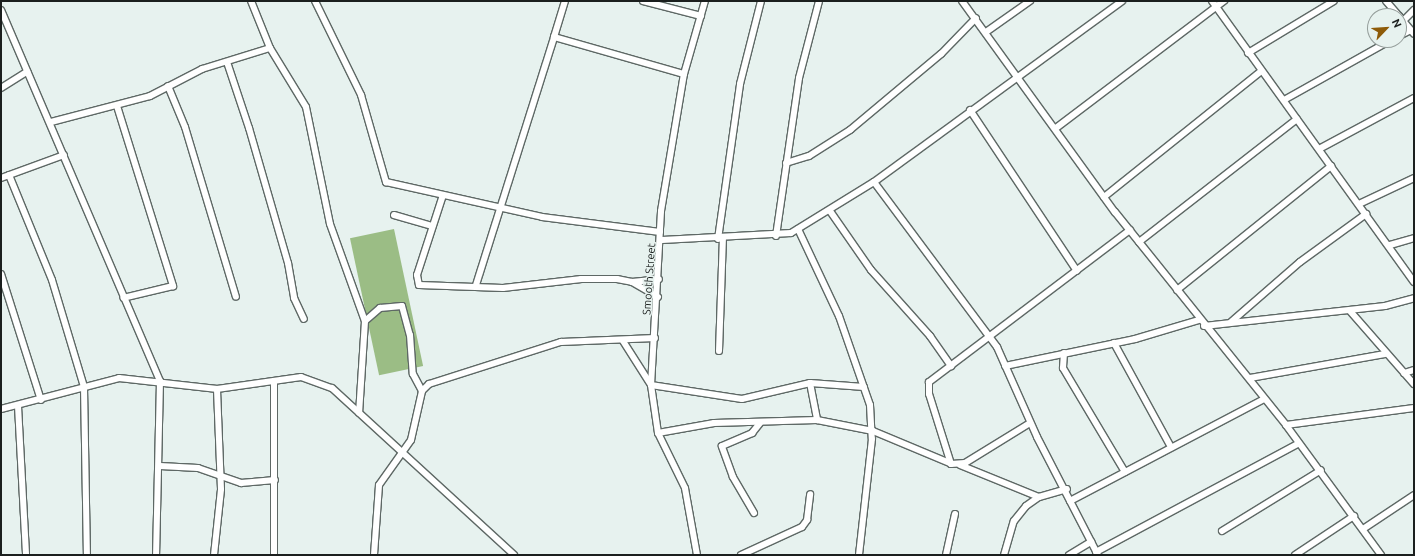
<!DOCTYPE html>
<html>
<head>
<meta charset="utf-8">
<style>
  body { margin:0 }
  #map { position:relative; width:1415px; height:556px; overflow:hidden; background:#e7f2ef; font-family:Ubuntu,sans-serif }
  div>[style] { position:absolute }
  .forest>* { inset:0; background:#9bbd85; transform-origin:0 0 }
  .roads { filter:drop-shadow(1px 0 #5e6865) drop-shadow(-1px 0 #5e6865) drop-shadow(0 1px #5e6865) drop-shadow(0 -1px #5e6865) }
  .minor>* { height:6px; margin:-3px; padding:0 3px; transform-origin:3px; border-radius:3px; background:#fff }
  span { translate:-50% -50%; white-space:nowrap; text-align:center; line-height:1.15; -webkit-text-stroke:3px #e7f2ef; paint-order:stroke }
  .street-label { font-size:11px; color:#1b1f1e }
  .frame { position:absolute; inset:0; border:2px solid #1b1f1e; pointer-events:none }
  .north { position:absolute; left:1367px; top:8px; width:40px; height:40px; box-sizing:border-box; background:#e7f2ef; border:1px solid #959e9b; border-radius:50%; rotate:65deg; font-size:11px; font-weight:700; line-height:16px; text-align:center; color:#1b1f1e }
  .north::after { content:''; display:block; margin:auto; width:14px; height:18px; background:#8e5b09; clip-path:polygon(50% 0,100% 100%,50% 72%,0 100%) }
</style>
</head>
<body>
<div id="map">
  <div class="forest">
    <i style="left:394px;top:229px;width:140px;height:45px;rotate:78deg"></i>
  </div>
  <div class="roads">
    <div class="minor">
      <i style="left:315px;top:1px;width:105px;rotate:63.9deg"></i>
      <i style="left:361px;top:95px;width:91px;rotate:74deg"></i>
      <i style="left:386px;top:182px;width:160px;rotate:12.6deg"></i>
      <i style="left:542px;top:217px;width:119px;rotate:7.2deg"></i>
      <i style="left:643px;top:1px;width:60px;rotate:14.5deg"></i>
      <i style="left:962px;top:1px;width:261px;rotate:54.1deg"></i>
      <i style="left:1115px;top:212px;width:273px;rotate:51.2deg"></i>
      <i style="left:1286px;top:425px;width:161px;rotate:53.8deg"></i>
      <i style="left:1212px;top:1px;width:346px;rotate:54.3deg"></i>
      <i style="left:1386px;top:1px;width:20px;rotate:49deg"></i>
      <i style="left:1px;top:10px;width:404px;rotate:66.8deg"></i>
      <i style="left:160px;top:381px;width:174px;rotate:91.3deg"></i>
      <i style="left:1399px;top:16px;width:23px;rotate:50deg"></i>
      <i style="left:1403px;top:21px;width:16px;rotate:-45deg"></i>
      <i style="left:986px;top:32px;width:54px;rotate:-35.2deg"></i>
      <i style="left:1399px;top:36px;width:13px;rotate:-27deg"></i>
      <i style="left:554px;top:37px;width:38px;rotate:-73deg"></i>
      <i style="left:270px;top:48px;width:69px;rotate:58.6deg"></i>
      <i style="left:306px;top:107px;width:119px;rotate:78.4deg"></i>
      <i style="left:330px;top:224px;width:103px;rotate:70.2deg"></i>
      <i style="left:365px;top:321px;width:92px;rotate:93.7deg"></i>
      <i style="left:1248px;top:53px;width:100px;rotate:-31.2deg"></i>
      <i style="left:227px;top:62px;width:70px;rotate:71.6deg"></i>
      <i style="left:249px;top:128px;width:141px;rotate:73.9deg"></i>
      <i style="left:288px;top:263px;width:36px;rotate:80deg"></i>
      <i style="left:294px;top:298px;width:23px;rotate:65deg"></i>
      <i style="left:168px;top:86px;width:44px;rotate:67.5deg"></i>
      <i style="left:185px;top:127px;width:177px;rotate:73.3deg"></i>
      <i style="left:1px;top:88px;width:31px;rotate:-32deg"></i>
      <i style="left:1284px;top:100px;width:123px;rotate:-29.3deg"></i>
      <i style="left:117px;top:106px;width:189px;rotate:72.7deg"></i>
      <i style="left:173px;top:286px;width:51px;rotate:166.5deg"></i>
      <i style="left:970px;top:110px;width:193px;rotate:56.4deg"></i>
      <i style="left:51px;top:122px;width:102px;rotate:-14.7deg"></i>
      <i style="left:150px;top:96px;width:59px;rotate:-27.4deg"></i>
      <i style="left:202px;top:69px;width:71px;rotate:-17.2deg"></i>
      <i style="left:270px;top:48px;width:51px;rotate:-112deg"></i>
      <i style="left:1056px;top:128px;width:211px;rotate:-37.1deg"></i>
      <i style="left:1319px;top:149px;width:108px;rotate:-28.2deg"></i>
      <i style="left:786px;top:163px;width:24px;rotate:-17deg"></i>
      <i style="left:809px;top:156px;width:49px;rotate:-32.4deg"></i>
      <i style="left:850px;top:130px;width:119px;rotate:-39.9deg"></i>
      <i style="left:941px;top:54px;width:50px;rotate:-45.8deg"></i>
      <i style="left:9px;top:175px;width:113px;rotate:67.7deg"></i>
      <i style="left:52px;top:280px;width:112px;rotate:73.3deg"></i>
      <i style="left:84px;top:387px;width:168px;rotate:89deg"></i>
      <i style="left:1px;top:178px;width:67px;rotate:-20.1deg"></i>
      <i style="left:874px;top:182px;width:206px;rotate:53.3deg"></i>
      <i style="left:997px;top:347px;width:98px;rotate:66deg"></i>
      <i style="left:1037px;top:437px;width:133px;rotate:62.7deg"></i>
      <i style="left:443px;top:195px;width:84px;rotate:108deg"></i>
      <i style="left:417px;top:275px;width:10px;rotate:79deg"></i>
      <i style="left:419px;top:285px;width:84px;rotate:2deg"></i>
      <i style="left:503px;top:288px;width:79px;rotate:-6.6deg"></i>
      <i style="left:581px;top:279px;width:36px"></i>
      <i style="left:617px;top:279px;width:15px;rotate:11deg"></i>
      <i style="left:632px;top:282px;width:30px;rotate:30deg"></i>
      <i style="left:1104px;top:197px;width:201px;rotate:-38.7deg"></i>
      <i style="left:1359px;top:204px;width:61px;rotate:-25.3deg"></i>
      <i style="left:830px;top:211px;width:72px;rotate:55.2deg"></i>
      <i style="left:871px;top:270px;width:89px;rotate:48.2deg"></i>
      <i style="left:930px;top:336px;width:37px;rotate:55deg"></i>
      <i style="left:394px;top:215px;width:40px;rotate:16deg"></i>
      <i style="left:798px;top:229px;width:96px;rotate:64.8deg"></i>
      <i style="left:839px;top:316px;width:94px;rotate:70.8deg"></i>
      <i style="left:870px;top:405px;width:34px;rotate:87deg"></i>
      <i style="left:872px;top:439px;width:117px;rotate:96.4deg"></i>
      <i style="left:776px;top:236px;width:160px;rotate:-81.7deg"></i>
      <i style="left:799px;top:78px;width:80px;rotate:-75.4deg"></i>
      <i style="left:718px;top:239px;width:157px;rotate:-81.9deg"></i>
      <i style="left:740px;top:84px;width:86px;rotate:-75.8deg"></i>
      <i style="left:662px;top:240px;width:129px;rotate:-3.1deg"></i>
      <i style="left:791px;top:233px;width:97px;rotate:-31.6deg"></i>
      <i style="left:874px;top:182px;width:307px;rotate:-36.1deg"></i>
      <i style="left:1139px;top:242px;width:200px;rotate:-37.9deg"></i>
      <i style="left:1390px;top:245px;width:25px;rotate:-16deg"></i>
      <i style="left:1px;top:274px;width:132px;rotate:72.4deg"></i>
      <i style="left:632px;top:282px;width:27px;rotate:-6deg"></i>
      <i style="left:476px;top:285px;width:260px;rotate:-72.5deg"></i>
      <i style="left:554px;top:37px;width:135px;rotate:15.9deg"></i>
      <i style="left:1177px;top:290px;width:198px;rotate:-38.8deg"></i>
      <i style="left:1350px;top:311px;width:97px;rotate:48.8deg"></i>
      <i style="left:365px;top:321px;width:20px;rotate:-41deg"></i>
      <i style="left:380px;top:308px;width:22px;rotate:-5deg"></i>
      <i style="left:402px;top:306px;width:30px;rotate:75deg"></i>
      <i style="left:410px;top:335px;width:39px;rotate:86deg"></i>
      <i style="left:413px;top:374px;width:19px;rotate:62deg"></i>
      <i style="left:1231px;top:322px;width:91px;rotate:-41deg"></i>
      <i style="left:1300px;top:262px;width:82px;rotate:-36deg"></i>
      <i style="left:1204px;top:326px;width:182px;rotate:-6.3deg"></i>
      <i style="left:1385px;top:306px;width:30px;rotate:-15deg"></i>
      <i style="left:623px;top:341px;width:52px;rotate:57.5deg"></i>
      <i style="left:651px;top:385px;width:92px;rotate:8.7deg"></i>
      <i style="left:742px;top:399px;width:70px;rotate:-13.2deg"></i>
      <i style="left:810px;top:383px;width:54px;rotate:4.2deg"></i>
      <i style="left:1114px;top:343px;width:119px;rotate:61.3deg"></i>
      <i style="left:719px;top:351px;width:113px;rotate:-88deg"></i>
      <i style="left:1064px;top:353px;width:15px;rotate:94deg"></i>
      <i style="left:1063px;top:368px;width:121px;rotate:59.2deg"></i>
      <i style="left:1005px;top:366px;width:133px;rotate:-11.7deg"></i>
      <i style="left:1135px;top:339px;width:67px;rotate:-16.5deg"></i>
      <i style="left:1404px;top:373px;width:10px;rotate:-17deg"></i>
      <i style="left:1250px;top:378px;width:137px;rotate:-10.1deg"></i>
      <i style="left:810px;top:383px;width:38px;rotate:79deg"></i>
      <i style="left:18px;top:406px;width:149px;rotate:86.9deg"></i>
      <i style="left:1px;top:409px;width:122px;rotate:-14.7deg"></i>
      <i style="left:119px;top:378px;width:99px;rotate:6.4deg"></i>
      <i style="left:217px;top:389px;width:85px;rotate:-8.1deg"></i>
      <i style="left:301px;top:377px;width:33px;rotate:20deg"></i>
      <i style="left:332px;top:388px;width:247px;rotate:42.5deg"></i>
      <i style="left:1030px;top:423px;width:76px;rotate:148.4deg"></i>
      <i style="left:965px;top:463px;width:14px;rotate:176deg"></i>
      <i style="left:951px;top:464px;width:73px;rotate:-107.4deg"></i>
      <i style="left:929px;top:394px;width:12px;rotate:-90deg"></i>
      <i style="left:929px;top:382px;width:252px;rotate:-37.1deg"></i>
      <i style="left:1286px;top:425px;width:129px;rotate:-7.6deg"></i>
      <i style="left:658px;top:433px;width:57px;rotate:-10.1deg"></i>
      <i style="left:714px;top:423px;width:103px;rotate:-1.7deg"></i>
      <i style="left:817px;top:420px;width:57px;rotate:11.1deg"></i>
      <i style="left:873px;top:431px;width:83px;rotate:22.6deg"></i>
      <i style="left:960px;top:465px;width:85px;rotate:22.1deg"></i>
      <i style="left:160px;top:466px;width:38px;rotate:3deg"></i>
      <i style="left:198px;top:468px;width:46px;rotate:19.2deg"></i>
      <i style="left:241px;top:483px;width:34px;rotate:-5deg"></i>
      <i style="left:1070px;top:501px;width:219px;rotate:-27.7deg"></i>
      <i style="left:754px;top:513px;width:42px;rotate:-120.3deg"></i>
      <i style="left:733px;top:477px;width:33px;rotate:-110deg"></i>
      <i style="left:722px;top:446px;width:33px;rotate:-23deg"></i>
      <i style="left:752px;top:433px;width:13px;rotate:-51deg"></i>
      <i style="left:1363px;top:529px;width:61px;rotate:-33.7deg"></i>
      <i style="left:1222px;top:531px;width:116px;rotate:-31.6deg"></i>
      <i style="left:1096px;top:552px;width:230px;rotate:-28.2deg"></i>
      <i style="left:214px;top:555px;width:66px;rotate:-83.9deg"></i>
      <i style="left:221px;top:489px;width:100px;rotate:-92.3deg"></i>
      <i style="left:274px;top:555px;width:172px;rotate:-90deg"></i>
      <i style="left:374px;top:555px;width:70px;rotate:-85.9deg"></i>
      <i style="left:379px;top:485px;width:55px;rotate:-54.6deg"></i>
      <i style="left:411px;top:440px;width:50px;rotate:-77.3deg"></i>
      <i style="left:422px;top:391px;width:10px;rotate:-45deg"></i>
      <i style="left:429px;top:384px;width:139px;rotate:-17.7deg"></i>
      <i style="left:561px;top:342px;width:94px;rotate:-2.4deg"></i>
      <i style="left:697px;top:555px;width:68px;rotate:-100.2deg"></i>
      <i style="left:685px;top:488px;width:61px;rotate:-116.1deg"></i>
      <i style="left:658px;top:433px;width:49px;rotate:-98.3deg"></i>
      <i style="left:651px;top:385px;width:174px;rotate:-86.7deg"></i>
      <i style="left:661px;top:211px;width:139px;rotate:-80.5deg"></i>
      <i style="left:684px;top:74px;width:76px;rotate:-74deg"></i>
      <i style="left:741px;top:555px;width:67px;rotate:-24.7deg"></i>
      <i style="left:802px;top:527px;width:9px;rotate:-54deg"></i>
      <i style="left:807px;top:520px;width:26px;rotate:-83deg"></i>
      <i style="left:946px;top:555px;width:42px;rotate:-77.6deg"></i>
      <i style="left:1004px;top:555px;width:35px;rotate:-74deg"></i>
      <i style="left:1014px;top:521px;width:19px;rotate:-51deg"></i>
      <i style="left:1026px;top:506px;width:16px;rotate:-35deg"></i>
      <i style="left:1039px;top:497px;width:29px;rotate:-16deg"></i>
      <i style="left:1069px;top:555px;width:26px;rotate:-31deg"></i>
      <i style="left:1295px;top:555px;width:71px;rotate:-33.5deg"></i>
    </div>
  </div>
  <div class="street-label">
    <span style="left:649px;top:279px;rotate:-86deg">Smooth Street</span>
  </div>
  <div class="frame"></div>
  <div class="north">N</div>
</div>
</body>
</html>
